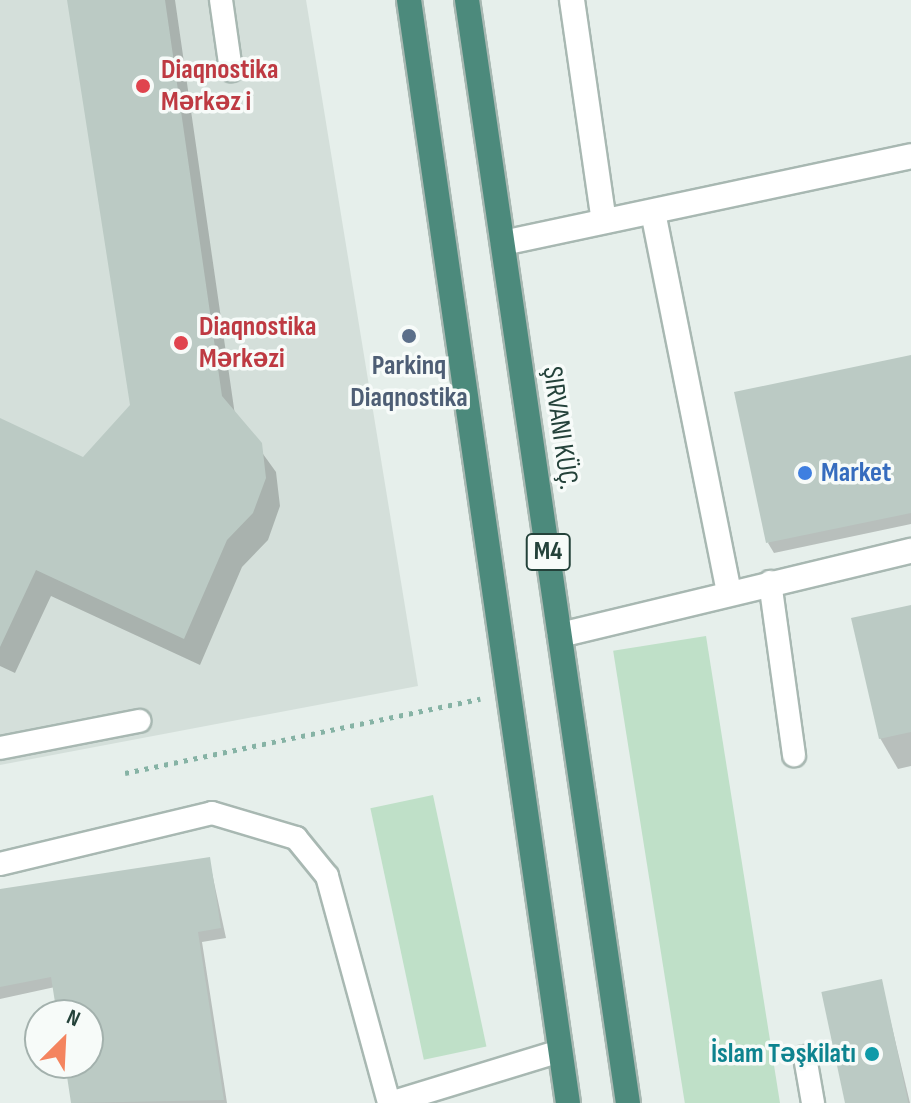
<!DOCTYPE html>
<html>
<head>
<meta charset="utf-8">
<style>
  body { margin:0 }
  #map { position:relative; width:911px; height:1103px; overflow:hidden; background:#e6efeb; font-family:"Sofia Sans Condensed",sans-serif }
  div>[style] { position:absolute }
  .built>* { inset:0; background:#d4dfda }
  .green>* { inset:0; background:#bfe0c8; transform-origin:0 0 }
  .shadow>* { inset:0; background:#0003 }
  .building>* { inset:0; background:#bbcac4; transform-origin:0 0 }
  .path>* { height:5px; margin-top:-2.5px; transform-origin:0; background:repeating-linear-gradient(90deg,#86b3a5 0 4px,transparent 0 10px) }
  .roads { filter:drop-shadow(2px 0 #a8b8b2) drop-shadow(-2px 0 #a8b8b2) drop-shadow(0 2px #a8b8b2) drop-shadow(0 -2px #a8b8b2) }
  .service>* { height:22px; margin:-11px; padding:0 11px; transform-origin:11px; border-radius:11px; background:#fff }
  .minor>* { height:24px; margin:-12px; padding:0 12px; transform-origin:12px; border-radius:12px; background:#fff }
  .trunk>* { height:24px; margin:-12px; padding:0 12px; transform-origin:12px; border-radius:12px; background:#4c8a7c }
  .dots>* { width:22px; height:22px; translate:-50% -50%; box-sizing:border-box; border:4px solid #f7fbf9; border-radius:50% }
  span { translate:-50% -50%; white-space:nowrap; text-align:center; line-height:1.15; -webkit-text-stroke:7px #f7fbf9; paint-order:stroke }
  .shield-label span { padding:2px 6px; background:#f7fbf9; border:2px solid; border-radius:6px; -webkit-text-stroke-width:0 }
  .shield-label { font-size:26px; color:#24423a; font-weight:700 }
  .health-label { font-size:28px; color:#be3a42; font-weight:700 }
  .left { translate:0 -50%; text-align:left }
  .service-label { font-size:28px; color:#4e5e75; font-weight:700 }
  .street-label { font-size:28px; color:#24423a }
  .shop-label { font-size:28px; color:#366cbe; font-weight:700 }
  .culture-label { font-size:28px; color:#0d838f; font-weight:700 }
  .right { translate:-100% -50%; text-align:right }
  .north { position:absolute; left:24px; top:999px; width:80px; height:80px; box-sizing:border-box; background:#f7fbf9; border:2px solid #a3b1ad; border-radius:50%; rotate:24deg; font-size:22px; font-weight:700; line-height:32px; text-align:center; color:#24423a }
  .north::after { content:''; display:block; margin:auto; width:28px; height:36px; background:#f4845f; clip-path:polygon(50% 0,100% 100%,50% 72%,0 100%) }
</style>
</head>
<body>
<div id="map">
  <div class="built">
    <i style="clip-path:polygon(0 0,306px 0,418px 686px,0 765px)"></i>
  </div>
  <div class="green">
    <i style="left:706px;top:636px;width:473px;height:94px;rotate:81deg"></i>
    <i style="left:433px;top:795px;width:257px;height:64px;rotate:78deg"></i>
  </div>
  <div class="shadow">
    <i style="clip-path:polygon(69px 0,175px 0,235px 415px,276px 472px,280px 506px,268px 540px,242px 567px,200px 665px,51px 596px,15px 673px,0 666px,0 420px,84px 460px,132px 406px)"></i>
    <i style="clip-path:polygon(911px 357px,911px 524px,774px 553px,768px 543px)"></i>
    <i style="clip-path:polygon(911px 607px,911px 766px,898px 769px,880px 738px)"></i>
    <i style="clip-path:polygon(209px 859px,226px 938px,202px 942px,227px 1103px,73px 1103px,67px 1063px,88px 1063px,88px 1015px,59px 1015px,55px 987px,0 999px,0 944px)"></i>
    <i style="clip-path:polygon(881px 981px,910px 1103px,846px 1103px)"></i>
  </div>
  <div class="building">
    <i style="clip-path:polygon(67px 0,165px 0,222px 396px,262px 443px,266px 478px,253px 513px,227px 540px,184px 639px,36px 570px,0 647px,0 418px,83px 457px,130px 405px)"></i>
    <i style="clip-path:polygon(911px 355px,911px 513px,766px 543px,734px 392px)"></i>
    <i style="clip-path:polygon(911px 605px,911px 732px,879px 739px,851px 618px)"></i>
    <i style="clip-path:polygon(210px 857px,221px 928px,198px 932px,224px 1100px,71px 1103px,65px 1063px,88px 1063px,88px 1015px,57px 1015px,51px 977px,0 987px,0 889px)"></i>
    <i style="left:882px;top:979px;width:127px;height:62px;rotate:78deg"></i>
  </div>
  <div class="path">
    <i style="left:125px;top:773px;width:363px;rotate:-11.8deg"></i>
  </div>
  <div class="roads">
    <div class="service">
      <i style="left:221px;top:0;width:71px;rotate:81.9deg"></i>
      <i style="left:770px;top:582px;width:175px;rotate:82.1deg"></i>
      <i style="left:0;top:748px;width:142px;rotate:-11deg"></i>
      <i style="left:0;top:864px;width:218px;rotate:-13.5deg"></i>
      <i style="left:212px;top:813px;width:88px;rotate:16.6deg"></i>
      <i style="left:296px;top:838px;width:49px;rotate:50.8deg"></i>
      <i style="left:327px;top:876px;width:234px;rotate:74.7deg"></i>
      <i style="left:805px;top:1057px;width:47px;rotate:80.1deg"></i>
      <i style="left:390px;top:1103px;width:178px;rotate:-17deg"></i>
    </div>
    <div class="minor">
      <i style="left:572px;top:0;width:223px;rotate:81.8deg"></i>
      <i style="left:653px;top:212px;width:388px;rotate:78.7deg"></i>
      <i style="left:503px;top:243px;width:417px;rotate:-12deg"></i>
      <i style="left:560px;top:635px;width:361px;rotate:-13.5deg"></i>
    </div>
    <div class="trunk">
      <i style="left:409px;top:0;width:1114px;rotate:81.8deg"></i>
      <i style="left:467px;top:0;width:1115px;rotate:81.7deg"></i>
    </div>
  </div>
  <div class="dots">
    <i style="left:143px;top:86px;background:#e0444e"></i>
    <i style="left:409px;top:336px;background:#5c6f8a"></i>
    <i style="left:181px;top:343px;background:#e0444e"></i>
    <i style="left:805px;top:473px;background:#3f7fe0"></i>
    <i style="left:872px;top:1054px;background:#0f9aa8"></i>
  </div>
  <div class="shield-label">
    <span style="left:548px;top:552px">M4</span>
  </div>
  <div class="health-label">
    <span class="left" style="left:161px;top:86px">Diaqnostika<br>Mərkəz i</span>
    <span class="left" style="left:199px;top:343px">Diaqnostika<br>Mərkəzi</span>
  </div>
  <div class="service-label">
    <span style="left:409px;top:382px">Parkinq<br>Diaqnostika</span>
  </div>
  <div class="street-label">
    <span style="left:560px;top:428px;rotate:82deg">ŞIRVANI KÜÇ.</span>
  </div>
  <div class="shop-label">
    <span class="left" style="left:821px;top:473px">Market</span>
  </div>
  <div class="culture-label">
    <span class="right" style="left:856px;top:1054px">İslam Təşkilatı</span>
  </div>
  <div class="north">N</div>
</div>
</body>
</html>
